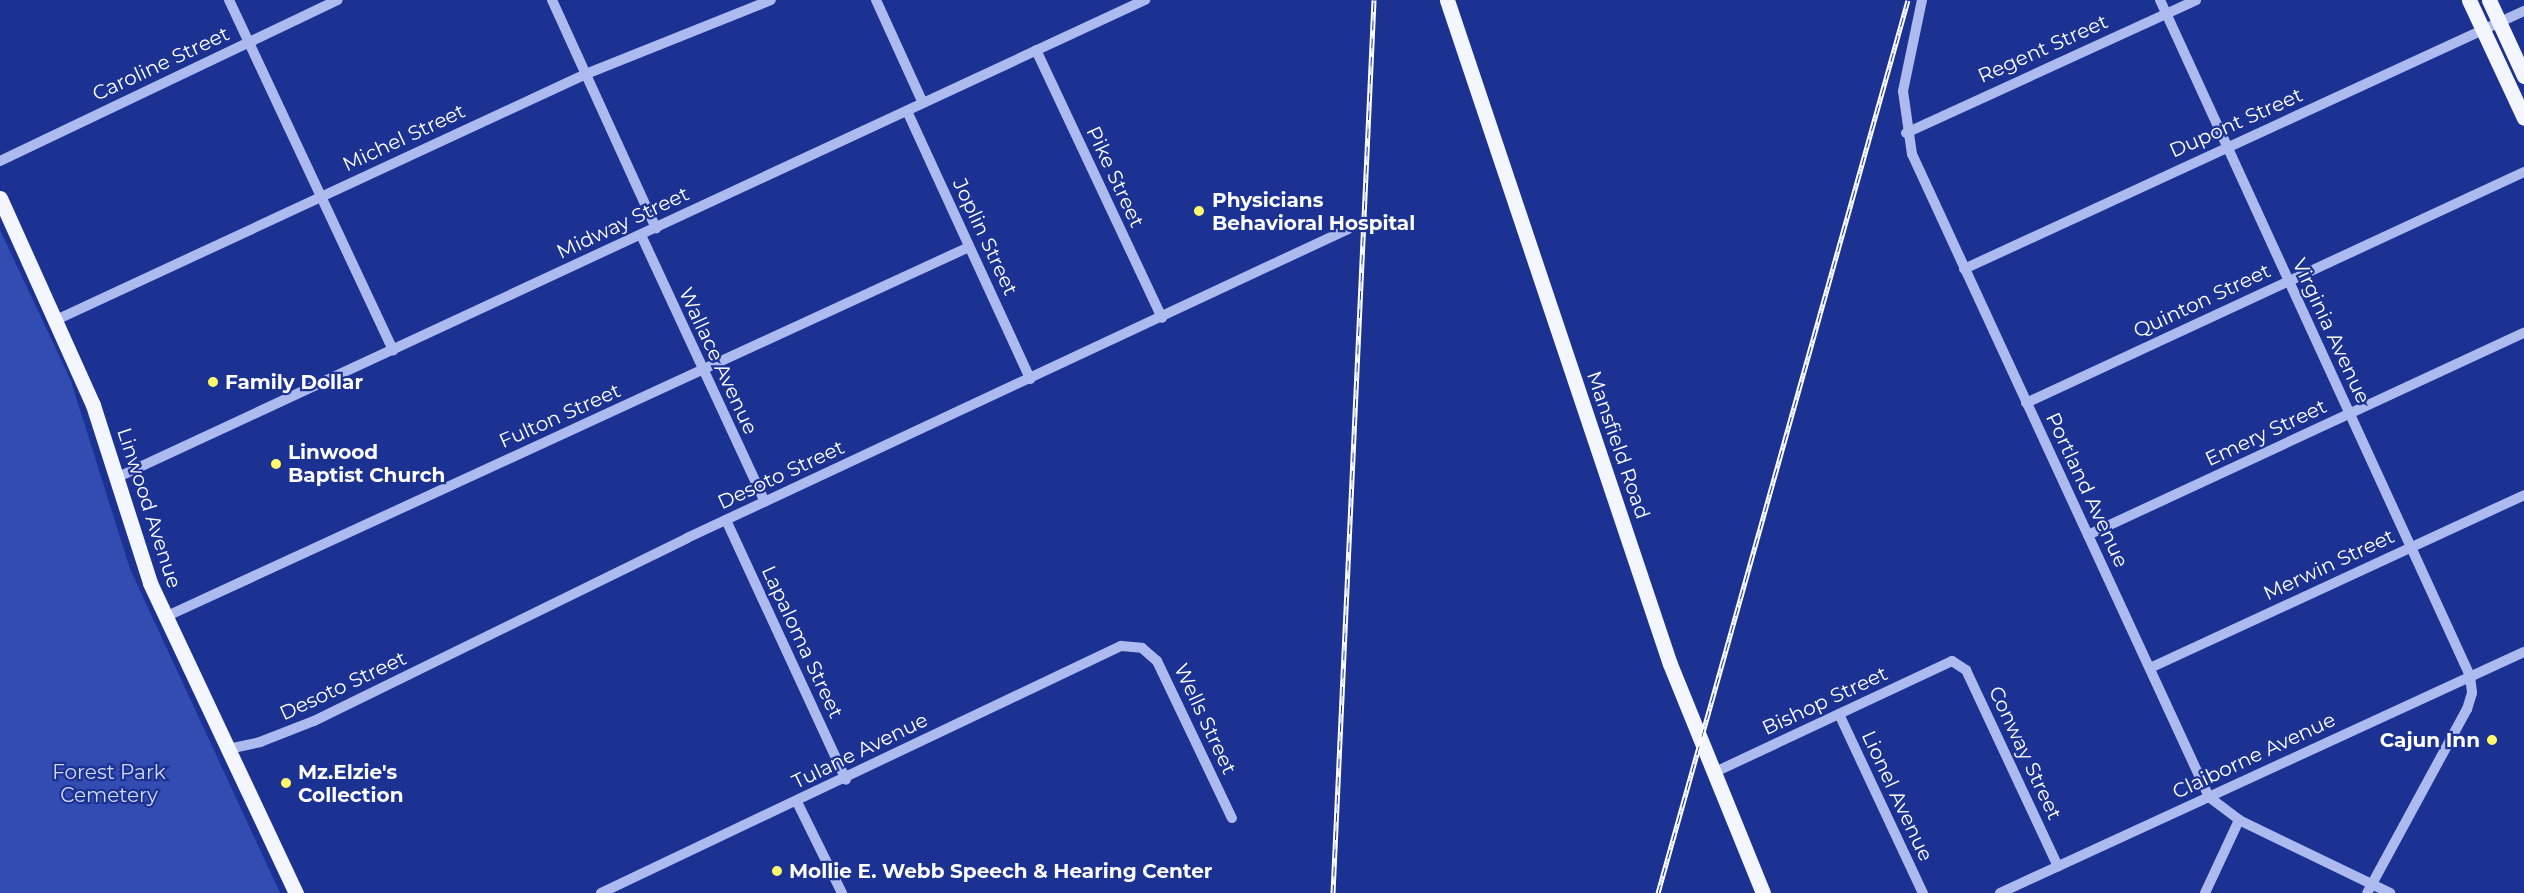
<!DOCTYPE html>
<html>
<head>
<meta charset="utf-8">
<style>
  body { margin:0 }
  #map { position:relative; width:2524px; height:893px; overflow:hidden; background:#1c3293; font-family:Montserrat,sans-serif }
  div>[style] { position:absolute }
  .green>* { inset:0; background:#334cb2 }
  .minor>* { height:10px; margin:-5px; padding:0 5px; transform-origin:5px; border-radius:5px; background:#adbaef }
  .major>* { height:15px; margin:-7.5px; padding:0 7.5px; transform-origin:7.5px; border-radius:7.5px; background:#f4f6ff }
  .rail>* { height:5px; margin-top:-2.5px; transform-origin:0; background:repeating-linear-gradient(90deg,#1c3293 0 9px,#fff 0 18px); box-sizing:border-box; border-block:2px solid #fff }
  .dots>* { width:16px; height:16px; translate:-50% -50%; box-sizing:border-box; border:3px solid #1c3293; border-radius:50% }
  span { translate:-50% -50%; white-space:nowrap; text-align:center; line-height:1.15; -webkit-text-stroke:4.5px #1c3293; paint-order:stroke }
  .street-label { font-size:20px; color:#fff }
  .poi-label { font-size:20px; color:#fff; font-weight:700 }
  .left { translate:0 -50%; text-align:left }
  .right { translate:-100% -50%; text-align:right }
  .park-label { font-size:20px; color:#d3dbfa }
</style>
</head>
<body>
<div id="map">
  <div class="green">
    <i style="clip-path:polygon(0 230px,71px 381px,130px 569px,280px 893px,0 893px)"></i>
  </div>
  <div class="minor">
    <i style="left:229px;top:0;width:387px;rotate:64.9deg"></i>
    <i style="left:552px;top:0;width:251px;rotate:65.5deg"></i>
    <i style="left:876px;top:0;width:113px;rotate:65.5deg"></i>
    <i style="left:1922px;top:0;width:93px;rotate:101.8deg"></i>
    <i style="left:1903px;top:91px;width:64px;rotate:81.9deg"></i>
    <i style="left:1912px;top:154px;width:708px;rotate:65.21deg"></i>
    <i style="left:2209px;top:797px;width:38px;rotate:37deg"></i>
    <i style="left:2239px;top:820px;width:168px;rotate:25.8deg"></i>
    <i style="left:2160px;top:0;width:744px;rotate:65.36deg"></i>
    <i style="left:2470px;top:676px;width:17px;rotate:83deg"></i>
    <i style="left:2472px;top:693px;width:17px;rotate:107deg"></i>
    <i style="left:2467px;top:709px;width:209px;rotate:118.5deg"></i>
    <i style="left:1036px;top:50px;width:296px;rotate:64.8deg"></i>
    <i style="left:907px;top:111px;width:295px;rotate:65.3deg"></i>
    <i style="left:1906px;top:133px;width:319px;rotate:-24.6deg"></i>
    <i style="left:0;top:161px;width:374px;rotate:-25.5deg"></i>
    <i style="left:641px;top:235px;width:294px;rotate:65.1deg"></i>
    <i style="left:1964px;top:269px;width:617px;rotate:-24.74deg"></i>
    <i style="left:56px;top:320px;width:584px;rotate:-24.9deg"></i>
    <i style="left:586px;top:74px;width:199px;rotate:-21.8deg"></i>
    <i style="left:2026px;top:403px;width:549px;rotate:-24.88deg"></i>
    <i style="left:116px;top:478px;width:1135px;rotate:-24.92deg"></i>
    <i style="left:726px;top:520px;width:286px;rotate:65.2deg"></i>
    <i style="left:2088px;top:535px;width:481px;rotate:-24.9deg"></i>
    <i style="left:165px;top:617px;width:885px;rotate:-24.71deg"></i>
    <i style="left:2150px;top:668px;width:412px;rotate:-24.8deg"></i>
    <i style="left:1839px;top:714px;width:198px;rotate:64.9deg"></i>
    <i style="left:228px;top:749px;width:33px;rotate:-12deg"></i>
    <i style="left:260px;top:742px;width:58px;rotate:-21.3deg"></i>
    <i style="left:314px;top:721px;width:415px;rotate:-26.1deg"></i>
    <i style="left:687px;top:538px;width:730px;rotate:-25.05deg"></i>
    <i style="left:1713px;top:773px;width:264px;rotate:-25.1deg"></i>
    <i style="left:1952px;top:661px;width:17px;rotate:33deg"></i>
    <i style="left:1966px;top:670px;width:217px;rotate:64.9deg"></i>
    <i style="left:797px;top:802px;width:102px;rotate:63.7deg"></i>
    <i style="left:601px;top:893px;width:576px;rotate:-25.41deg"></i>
    <i style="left:1121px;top:646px;width:21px;rotate:5deg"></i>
    <i style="left:1142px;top:648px;width:20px;rotate:41deg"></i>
    <i style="left:1157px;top:661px;width:174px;rotate:64.5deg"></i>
    <i style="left:2000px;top:893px;width:577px;rotate:-24.7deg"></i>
    <i style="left:2205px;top:893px;width:81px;rotate:-65deg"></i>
  </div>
  <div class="major">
    <i style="left:1447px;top:0;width:700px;rotate:71.44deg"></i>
    <i style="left:1670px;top:664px;width:247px;rotate:67.9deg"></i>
    <i style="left:2469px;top:0;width:130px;rotate:65deg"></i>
    <i style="left:2489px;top:0;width:84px;rotate:65.3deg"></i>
    <i style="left:0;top:198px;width:227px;rotate:65.8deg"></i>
    <i style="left:93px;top:405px;width:187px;rotate:72.2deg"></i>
    <i style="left:150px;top:583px;width:343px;rotate:64.8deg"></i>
  </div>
  <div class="rail">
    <i style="left:1333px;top:893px;width:894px;rotate:-87.37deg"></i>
    <i style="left:1658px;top:893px;width:927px;rotate:-74.36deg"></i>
  </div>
  <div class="dots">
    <i style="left:1199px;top:211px;background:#fff96b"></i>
    <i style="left:213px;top:382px;background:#fff96b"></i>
    <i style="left:276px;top:464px;background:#fff96b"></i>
    <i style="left:2492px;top:740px;background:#fff96b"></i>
    <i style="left:286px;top:783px;background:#fff96b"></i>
    <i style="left:777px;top:871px;background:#fff96b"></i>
  </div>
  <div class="street-label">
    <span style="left:2043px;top:49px;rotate:-24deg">Regent Street</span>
    <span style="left:161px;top:64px;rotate:-25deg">Caroline Street</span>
    <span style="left:2236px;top:123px;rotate:-24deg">Dupont Street</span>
    <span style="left:404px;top:138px;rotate:-25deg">Michel Street</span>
    <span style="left:1115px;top:177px;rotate:65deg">Pike Street</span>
    <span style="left:623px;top:223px;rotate:-25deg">Midway Street</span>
    <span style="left:985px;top:237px;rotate:65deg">Joplin Street</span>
    <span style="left:2202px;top:301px;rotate:-25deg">Quinton Street</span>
    <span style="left:2331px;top:331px;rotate:65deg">Virginia Avenue</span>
    <span style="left:718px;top:361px;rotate:65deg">Wallace Avenue</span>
    <span style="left:560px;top:416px;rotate:-24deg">Fulton Street</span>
    <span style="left:2266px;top:433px;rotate:-25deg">Emery Street</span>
    <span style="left:1618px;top:445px;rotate:71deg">Mansfield Road</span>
    <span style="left:781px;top:475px;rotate:-25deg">Desoto Street</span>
    <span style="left:2087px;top:490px;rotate:65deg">Portland Avenue</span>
    <span style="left:149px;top:508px;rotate:72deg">Linwood Avenue</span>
    <span style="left:2329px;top:565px;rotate:-25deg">Merwin Street</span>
    <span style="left:802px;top:642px;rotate:65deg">Lapaloma Street</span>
    <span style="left:343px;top:686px;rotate:-25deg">Desoto Street</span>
    <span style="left:1825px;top:701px;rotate:-25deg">Bishop Street</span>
    <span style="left:1205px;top:719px;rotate:65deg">Wells Street</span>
    <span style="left:860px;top:751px;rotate:-26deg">Tulane Avenue</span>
    <span style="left:2025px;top:753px;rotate:65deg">Conway Street</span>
    <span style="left:2254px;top:756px;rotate:-25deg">Claiborne Avenue</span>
    <span style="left:1897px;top:796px;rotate:65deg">Lionel Avenue</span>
  </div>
  <div class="poi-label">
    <span class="left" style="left:1212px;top:212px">Physicians<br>Behavioral Hospital</span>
    <span class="left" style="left:225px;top:382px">Family Dollar</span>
    <span class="left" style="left:288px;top:464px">Linwood<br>Baptist Church</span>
    <span class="right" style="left:2480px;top:740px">Cajun Inn</span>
    <span class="left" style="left:298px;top:784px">Mz.Elzie's<br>Collection</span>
    <span class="left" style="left:789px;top:871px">Mollie E. Webb Speech &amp; Hearing Center</span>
  </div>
  <div class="park-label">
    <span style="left:109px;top:784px">Forest Park<br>Cemetery</span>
  </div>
</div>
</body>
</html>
